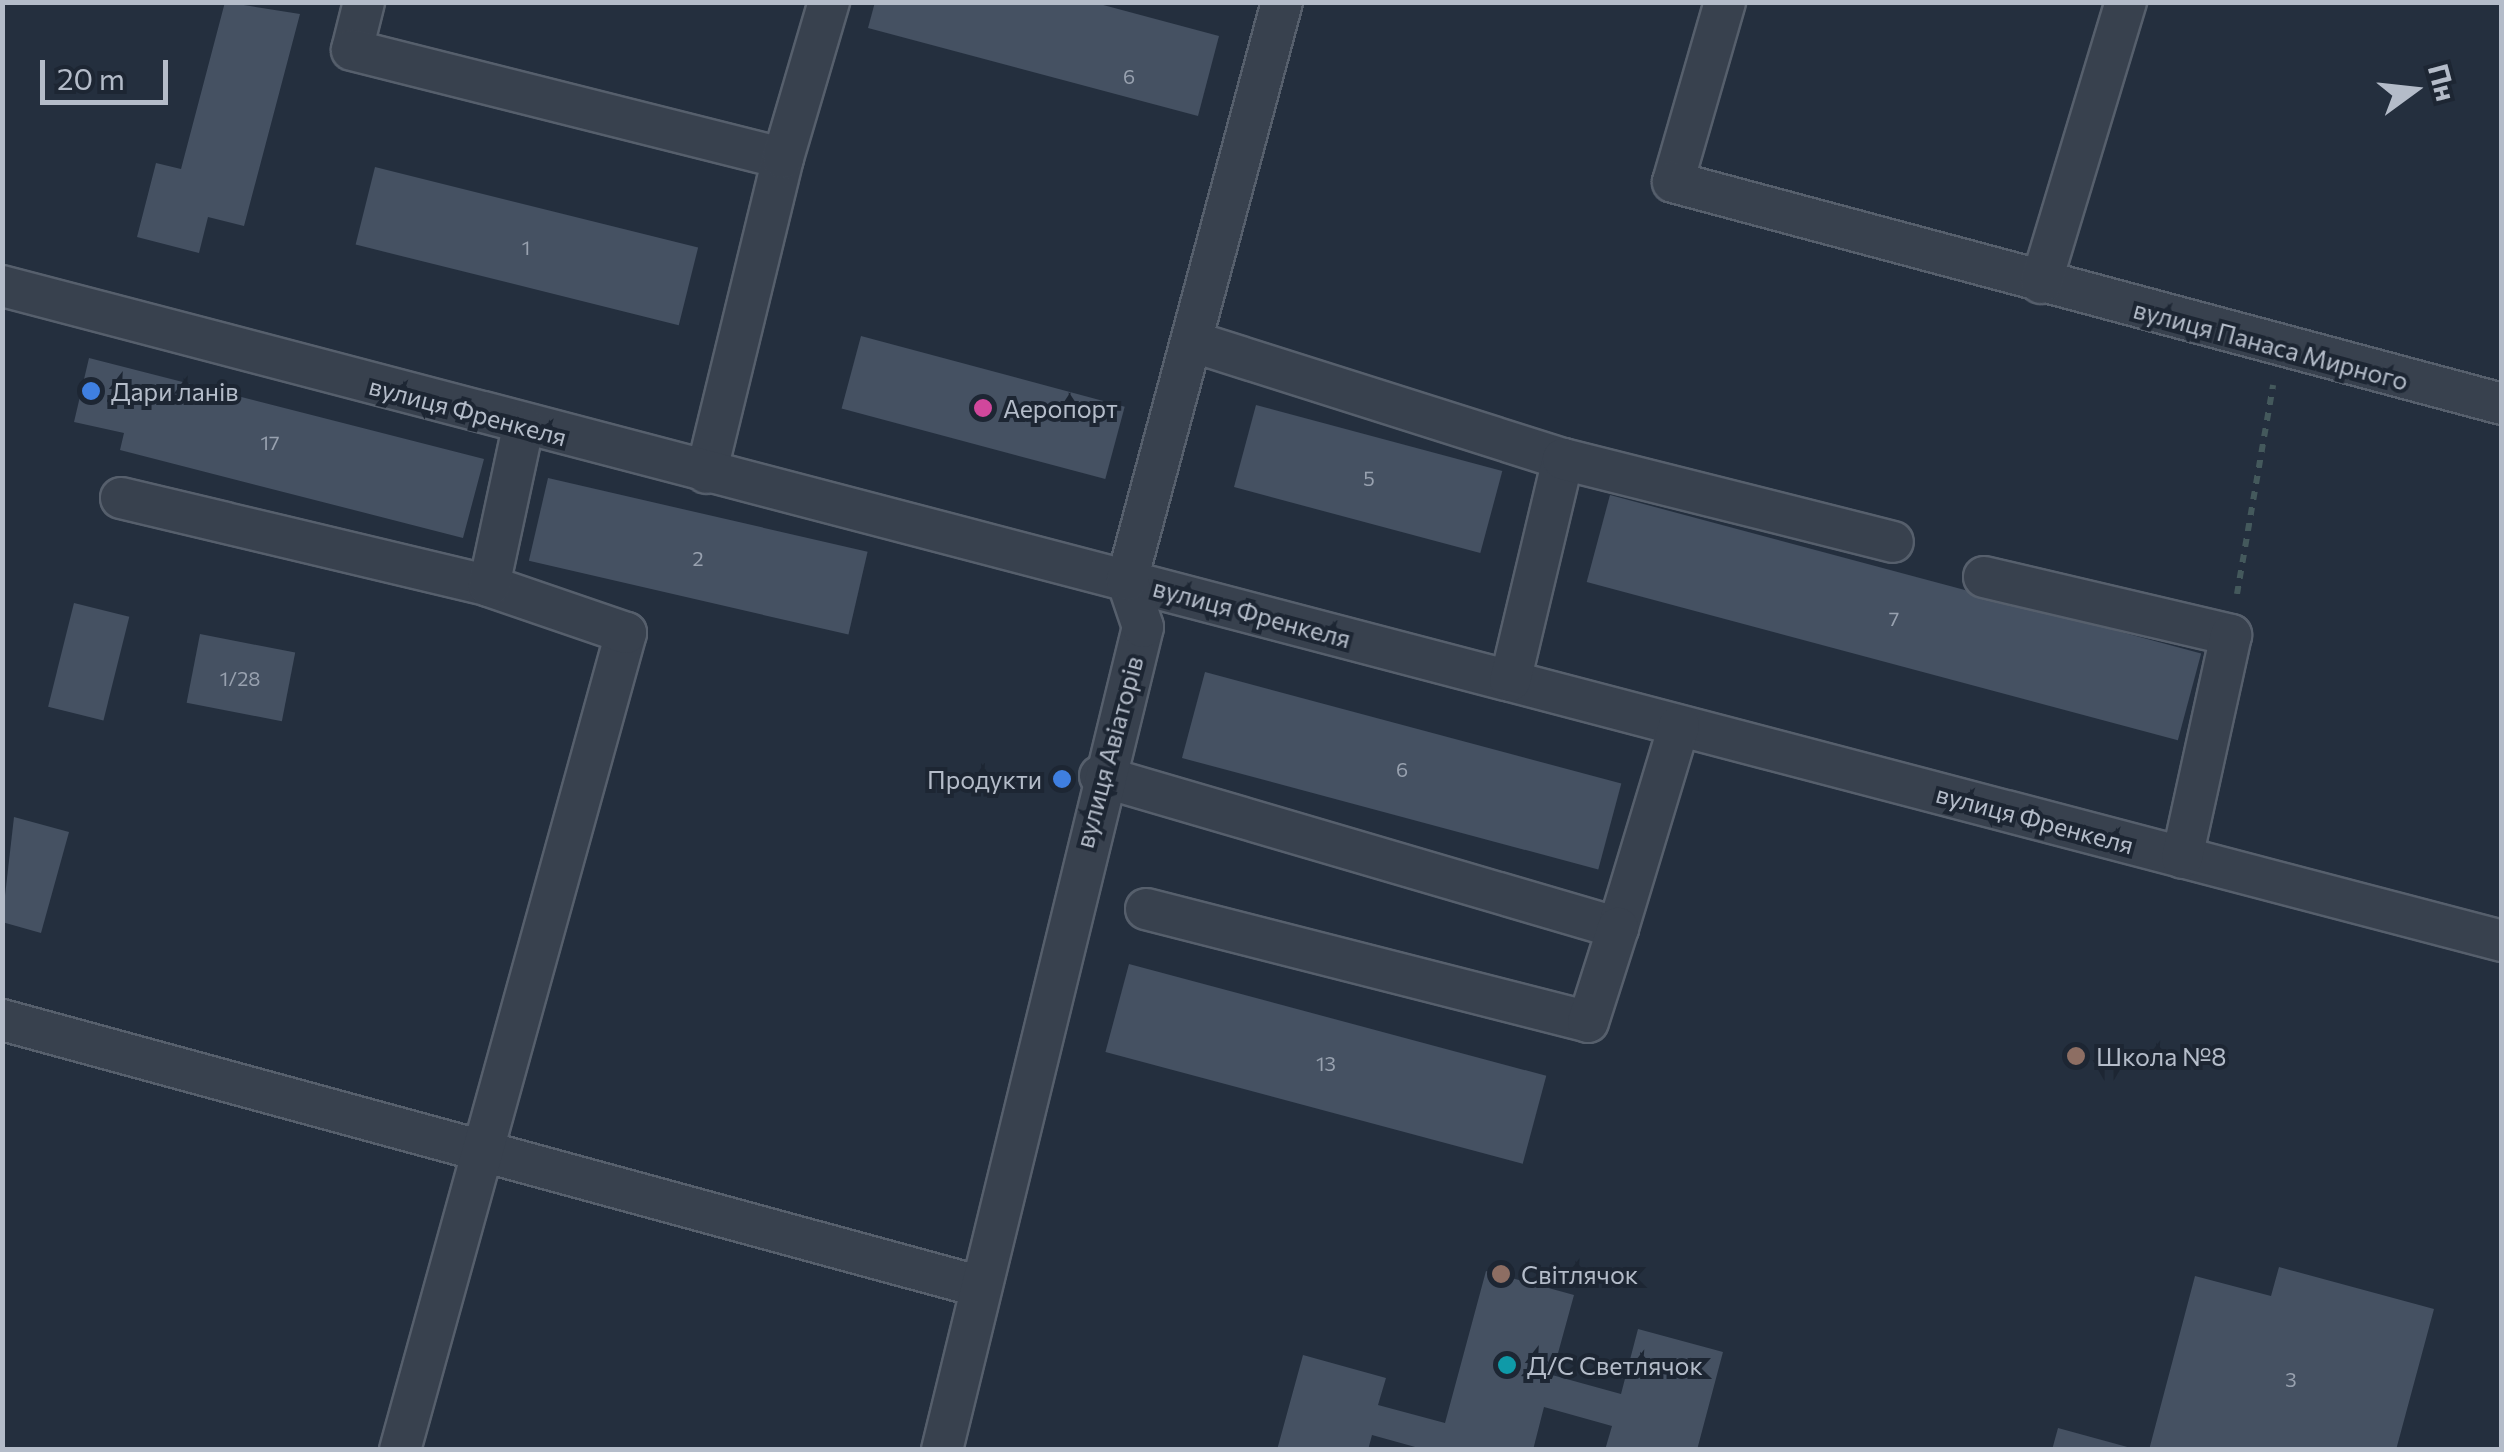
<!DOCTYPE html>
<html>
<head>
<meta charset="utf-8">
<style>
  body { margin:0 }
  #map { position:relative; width:2504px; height:1452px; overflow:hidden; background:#242f3e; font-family:Commissioner,sans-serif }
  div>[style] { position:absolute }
  .building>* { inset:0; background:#455162; transform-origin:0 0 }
  .path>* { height:6px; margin-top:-3px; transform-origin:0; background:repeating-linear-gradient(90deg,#44595c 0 8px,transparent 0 16px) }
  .roads { filter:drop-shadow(2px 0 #565f6c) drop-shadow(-2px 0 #565f6c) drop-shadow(0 2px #565f6c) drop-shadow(0 -2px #565f6c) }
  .minor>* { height:40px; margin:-20px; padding:0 20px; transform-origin:20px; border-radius:20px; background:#38414e }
  .dots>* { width:28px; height:28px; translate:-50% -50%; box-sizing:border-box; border:5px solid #1d2633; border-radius:50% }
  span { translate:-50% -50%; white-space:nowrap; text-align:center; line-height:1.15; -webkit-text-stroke:8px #1d2633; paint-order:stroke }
  .number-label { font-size:20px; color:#98a1af }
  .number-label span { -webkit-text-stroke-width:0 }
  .street-label { font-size:25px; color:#b4bcc9 }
  .poi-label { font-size:25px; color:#b4bcc9 }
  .left { translate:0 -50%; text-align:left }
  .right { translate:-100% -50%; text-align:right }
  .frame { position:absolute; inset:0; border:5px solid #b4bcc9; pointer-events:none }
  .north { position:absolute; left:2364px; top:40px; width:100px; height:100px; -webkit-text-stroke:8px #1d2633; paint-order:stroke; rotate:75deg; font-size:28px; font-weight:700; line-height:40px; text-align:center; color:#b4bcc9 }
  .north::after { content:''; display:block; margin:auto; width:35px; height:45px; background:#b4bcc9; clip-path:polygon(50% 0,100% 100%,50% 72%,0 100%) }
  .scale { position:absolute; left:40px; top:60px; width:128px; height:45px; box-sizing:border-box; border:5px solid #b4bcc9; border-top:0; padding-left:12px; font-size:30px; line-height:35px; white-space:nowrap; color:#b4bcc9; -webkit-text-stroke:8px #1d2633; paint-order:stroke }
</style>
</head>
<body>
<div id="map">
  <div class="building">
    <i style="clip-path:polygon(225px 2px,300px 14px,244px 226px,208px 217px,199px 253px,137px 237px,156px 163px,181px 169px)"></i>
    <i style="clip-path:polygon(875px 2px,1092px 2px,1219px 36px,1198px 116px,868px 28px)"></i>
    <i style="left:375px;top:167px;width:333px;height:80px;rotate:14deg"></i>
    <i style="left:861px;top:336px;width:273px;height:75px;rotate:15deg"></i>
    <i style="clip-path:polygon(89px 358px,484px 459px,463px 538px,120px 450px,124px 433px,74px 422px)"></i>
    <i style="left:1256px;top:405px;width:255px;height:85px;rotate:15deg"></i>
    <i style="left:548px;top:478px;width:328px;height:85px;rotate:13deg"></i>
    <i style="left:1610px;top:495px;width:612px;height:90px;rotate:15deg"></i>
    <i style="left:74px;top:603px;width:57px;height:107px;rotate:14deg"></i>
    <i style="left:200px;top:634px;width:97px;height:70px;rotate:11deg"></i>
    <i style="left:1205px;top:672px;width:431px;height:89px;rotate:15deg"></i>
    <i style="clip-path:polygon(14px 817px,69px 832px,41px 933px,2px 922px)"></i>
    <i style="left:1129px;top:964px;width:432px;height:91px;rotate:15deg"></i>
    <i style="clip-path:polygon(2279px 1267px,2434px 1309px,2396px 1450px,2149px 1450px,2195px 1276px,2271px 1296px)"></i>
    <i style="clip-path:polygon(1486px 1271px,1574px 1295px,1552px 1375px,1621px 1394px,1638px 1329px,1723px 1352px,1697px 1450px,1605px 1450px,1612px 1426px,1544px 1407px,1533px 1450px,1426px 1450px,1372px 1435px,1368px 1450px,1277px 1450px,1303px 1355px,1386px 1378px,1378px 1405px,1445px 1423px)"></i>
    <i style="clip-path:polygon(2058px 1428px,2131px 1448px,2131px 1450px,2052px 1450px)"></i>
  </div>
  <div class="path">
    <i style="left:2237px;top:594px;width:212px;rotate:-80.2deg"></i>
  </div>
  <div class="roads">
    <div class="minor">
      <i style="left:364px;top:2px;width:49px;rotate:104deg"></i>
      <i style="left:352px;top:50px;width:444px;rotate:14.1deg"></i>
      <i style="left:783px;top:158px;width:324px;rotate:103.7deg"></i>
      <i style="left:1725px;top:2px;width:187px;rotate:106.1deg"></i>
      <i style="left:1673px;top:182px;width:858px;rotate:14.99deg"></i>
      <i style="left:783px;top:158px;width:163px;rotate:-73.6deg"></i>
      <i style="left:2041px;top:283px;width:294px;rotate:-73.2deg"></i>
      <i style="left:2px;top:286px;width:2584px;rotate:14.68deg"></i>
      <i style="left:1197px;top:343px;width:384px;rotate:17.6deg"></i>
      <i style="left:1563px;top:459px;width:228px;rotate:103.4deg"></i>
      <i style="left:1563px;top:459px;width:340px;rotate:14.1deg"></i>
      <i style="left:121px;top:498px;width:378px;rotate:13.4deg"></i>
      <i style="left:1984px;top:577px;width:254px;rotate:13.2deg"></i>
      <i style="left:2231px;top:635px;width:228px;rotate:102.4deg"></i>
      <i style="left:1100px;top:776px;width:540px;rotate:16.35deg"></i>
      <i style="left:1618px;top:928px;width:211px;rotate:-73.2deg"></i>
      <i style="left:1146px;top:909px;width:456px;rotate:14.3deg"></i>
      <i style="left:1588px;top:1022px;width:99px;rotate:-72.3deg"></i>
      <i style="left:2px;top:1020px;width:1012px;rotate:15.25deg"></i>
      <i style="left:400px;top:1450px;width:848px;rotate:-74.54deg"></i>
      <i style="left:626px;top:633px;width:145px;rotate:-161.1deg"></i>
      <i style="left:489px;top:586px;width:163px;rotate:-77.9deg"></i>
      <i style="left:942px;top:1450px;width:847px;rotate:-76.28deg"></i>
      <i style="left:1143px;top:627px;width:50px;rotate:-108.8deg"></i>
      <i style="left:1127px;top:580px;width:598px;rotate:-74.99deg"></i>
    </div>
  </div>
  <div class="dots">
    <i style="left:91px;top:391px;background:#3f7fe0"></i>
    <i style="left:983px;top:408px;background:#d1479c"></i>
    <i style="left:1062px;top:779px;background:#3f7fe0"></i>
    <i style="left:2076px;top:1056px;background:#8d6e63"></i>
    <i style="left:1501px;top:1274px;background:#8d6e63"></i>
    <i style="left:1507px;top:1365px;background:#0f9aa8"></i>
  </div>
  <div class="number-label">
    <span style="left:1129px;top:76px">6</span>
    <span style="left:526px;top:247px">1</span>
    <span style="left:270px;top:442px">17</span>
    <span style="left:1369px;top:478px">5</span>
    <span style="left:698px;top:558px">2</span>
    <span style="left:1894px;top:618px">7</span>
    <span style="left:240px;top:678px">1/28</span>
    <span style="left:1402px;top:769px">6</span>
    <span style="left:1326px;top:1063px">13</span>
    <span style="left:2291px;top:1379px">3</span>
  </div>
  <div class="street-label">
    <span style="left:2271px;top:345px;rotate:15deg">вулиця Панаса Мирного</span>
    <span style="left:468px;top:411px;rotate:15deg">вулиця Френкеля</span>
    <span style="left:1252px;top:613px;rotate:15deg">вулиця Френкеля</span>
    <span style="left:1109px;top:752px;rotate:-75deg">вулиця Авіаторів</span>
    <span style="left:2035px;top:819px;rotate:15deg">вулиця Френкеля</span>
  </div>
  <div class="poi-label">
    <span class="left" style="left:111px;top:391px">Дари ланів</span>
    <span class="left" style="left:1003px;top:408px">Аеропорт</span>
    <span class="right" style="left:1042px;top:779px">Продукти</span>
    <span class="left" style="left:2096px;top:1056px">Школа №8</span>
    <span class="left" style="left:1521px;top:1274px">Світлячок</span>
    <span class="left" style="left:1527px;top:1365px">Д/С Светлячок</span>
  </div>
  <div class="frame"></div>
  <div class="north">Пн</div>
  <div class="scale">20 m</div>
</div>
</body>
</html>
